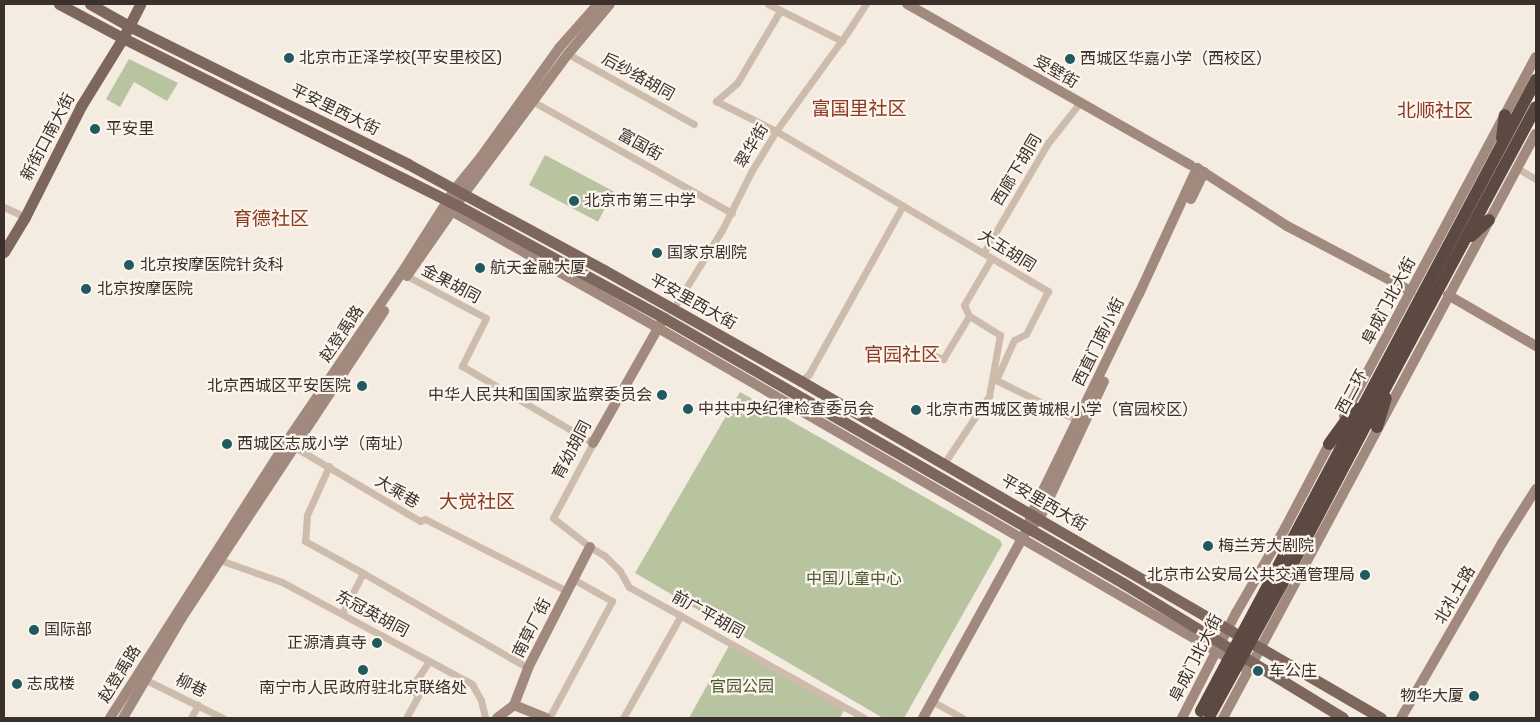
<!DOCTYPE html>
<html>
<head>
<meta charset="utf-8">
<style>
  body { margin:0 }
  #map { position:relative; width:1540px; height:722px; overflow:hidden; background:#f4ebe1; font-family:Rubik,"Noto Sans SC",sans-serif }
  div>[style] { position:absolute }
  .green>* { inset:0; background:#b8c4a0; transform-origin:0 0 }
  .street>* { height:7px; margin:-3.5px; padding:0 3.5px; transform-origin:3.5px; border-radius:3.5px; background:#cdbbac }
  .secondary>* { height:10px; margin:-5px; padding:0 5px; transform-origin:5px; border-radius:5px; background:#a18a7d }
  .primary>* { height:11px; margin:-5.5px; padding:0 5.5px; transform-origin:5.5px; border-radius:5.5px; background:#7d675c }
  .highway>* { height:12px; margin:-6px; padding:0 6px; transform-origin:6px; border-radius:6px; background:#5c4a42 }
  .highway-bridge>* { height:12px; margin:-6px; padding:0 6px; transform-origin:6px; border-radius:6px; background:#5c4a42 }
  .dots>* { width:14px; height:14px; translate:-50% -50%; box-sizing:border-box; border:2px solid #fbf5ee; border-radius:50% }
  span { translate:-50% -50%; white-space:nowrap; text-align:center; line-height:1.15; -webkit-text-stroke:4.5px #fbf5ee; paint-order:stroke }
  .poi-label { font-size:16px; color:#3b302b }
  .left { translate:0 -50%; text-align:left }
  .right { translate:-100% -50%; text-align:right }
  .street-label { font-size:16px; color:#3b302b }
  .park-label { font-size:16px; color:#4a5a2e }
  .quarter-label { font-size:19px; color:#8c3b22 }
  .frame { position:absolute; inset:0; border:5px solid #3b302b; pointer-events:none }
</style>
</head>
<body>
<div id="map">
  <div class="green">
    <i style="clip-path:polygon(129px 59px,178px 83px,167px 101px,134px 82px,120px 107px,106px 99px)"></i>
    <i style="left:545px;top:155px;width:78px;height:34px;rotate:28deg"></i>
    <i style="clip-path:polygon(740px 392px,1000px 540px,1002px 545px,904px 718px,883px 718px,635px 573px)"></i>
    <i style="clip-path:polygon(730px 644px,845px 708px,840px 718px,689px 718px)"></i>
  </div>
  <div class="street">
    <i style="left:768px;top:4px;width:83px;rotate:26.6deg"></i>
    <i style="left:780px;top:11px;width:84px;rotate:120.8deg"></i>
    <i style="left:737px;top:83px;width:28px;rotate:139deg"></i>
    <i style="left:716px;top:101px;width:67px;rotate:26.6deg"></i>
    <i style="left:776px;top:131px;width:316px;rotate:30.5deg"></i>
    <i style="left:1048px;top:291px;width:48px;rotate:117.1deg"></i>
    <i style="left:1026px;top:334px;width:13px;rotate:153deg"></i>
    <i style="left:1014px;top:340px;width:44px;rotate:114.2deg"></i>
    <i style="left:996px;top:380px;width:95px;rotate:26.3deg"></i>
    <i style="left:568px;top:54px;width:144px;rotate:29.1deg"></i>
    <i style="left:534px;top:102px;width:227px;rotate:29.3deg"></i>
    <i style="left:1522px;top:171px;width:16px;rotate:30deg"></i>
    <i style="left:4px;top:207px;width:23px;rotate:25deg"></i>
    <i style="left:984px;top:252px;width:126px;rotate:-59.6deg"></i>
    <i style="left:1048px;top:143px;width:48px;rotate:-51.7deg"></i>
    <i style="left:407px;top:276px;width:89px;rotate:28deg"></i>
    <i style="left:486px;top:318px;width:54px;rotate:116.6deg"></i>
    <i style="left:462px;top:366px;width:152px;rotate:30.4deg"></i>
    <i style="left:593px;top:443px;width:85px;rotate:118.1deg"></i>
    <i style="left:553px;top:518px;width:47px;rotate:38.1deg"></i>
    <i style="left:590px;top:547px;width:17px;rotate:31deg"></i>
    <i style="left:605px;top:556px;width:21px;rotate:45deg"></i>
    <i style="left:620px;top:571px;width:18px;rotate:61deg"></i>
    <i style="left:629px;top:587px;width:269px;rotate:29.1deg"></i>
    <i style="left:673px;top:309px;width:93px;rotate:-58.2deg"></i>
    <i style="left:722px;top:230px;width:65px;rotate:-63.4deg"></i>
    <i style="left:751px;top:172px;width:48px;rotate:-58.6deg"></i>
    <i style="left:776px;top:131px;width:121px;rotate:-54.1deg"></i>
    <i style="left:847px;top:33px;width:35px;rotate:-57deg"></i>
    <i style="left:923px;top:351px;width:22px;rotate:22deg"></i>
    <i style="left:943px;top:359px;width:50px;rotate:-58.8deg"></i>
    <i style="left:969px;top:316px;width:12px;rotate:-114deg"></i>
    <i style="left:964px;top:305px;width:53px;rotate:-59.6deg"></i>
    <i style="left:801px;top:381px;width:11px;rotate:-41deg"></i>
    <i style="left:809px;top:374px;width:193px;rotate:-60.9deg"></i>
    <i style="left:296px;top:448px;width:144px;rotate:30.5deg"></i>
    <i style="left:420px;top:521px;width:5px;rotate:-22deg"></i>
    <i style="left:425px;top:519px;width:159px;rotate:26.9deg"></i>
    <i style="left:943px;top:465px;width:83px;rotate:-56.3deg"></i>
    <i style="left:989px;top:396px;width:62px;rotate:-79.8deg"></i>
    <i style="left:1000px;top:335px;width:36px;rotate:-148deg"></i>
    <i style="left:329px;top:466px;width:54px;rotate:114.2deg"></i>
    <i style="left:307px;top:515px;width:26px;rotate:94deg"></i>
    <i style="left:305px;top:541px;width:66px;rotate:28.9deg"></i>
    <i style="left:363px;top:573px;width:46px;rotate:117.1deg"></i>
    <i style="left:217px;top:559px;width:69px;rotate:19.5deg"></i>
    <i style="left:282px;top:582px;width:216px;rotate:28.2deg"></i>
    <i style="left:472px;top:684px;width:18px;rotate:61deg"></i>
    <i style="left:481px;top:700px;width:18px;rotate:77deg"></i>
    <i style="left:363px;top:573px;width:190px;rotate:29.9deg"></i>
    <i style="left:146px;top:680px;width:86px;rotate:26.3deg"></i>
    <i style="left:932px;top:701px;width:35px;rotate:29deg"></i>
    <i style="left:191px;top:718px;width:15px;rotate:-62deg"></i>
    <i style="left:406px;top:718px;width:25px;rotate:-61deg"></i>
    <i style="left:418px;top:696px;width:11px;rotate:-131deg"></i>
    <i style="left:411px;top:688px;width:32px;rotate:-56deg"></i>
    <i style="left:549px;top:718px;width:133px;rotate:-61.7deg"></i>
    <i style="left:612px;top:601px;width:45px;rotate:-150.6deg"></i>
    <i style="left:623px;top:718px;width:118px;rotate:-60.6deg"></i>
  </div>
  <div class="secondary">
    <i style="left:907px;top:4px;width:326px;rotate:29.6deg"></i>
    <i style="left:1191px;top:199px;width:30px;rotate:-64deg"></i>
    <i style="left:447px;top:202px;width:12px;rotate:59deg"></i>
    <i style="left:453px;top:212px;width:236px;rotate:29.5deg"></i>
    <i style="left:658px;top:328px;width:683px;rotate:30.06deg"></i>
    <i style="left:407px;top:276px;width:100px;rotate:-55.2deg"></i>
    <i style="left:464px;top:194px;width:174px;rotate:-53.4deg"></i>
    <i style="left:568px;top:54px;width:65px;rotate:-50deg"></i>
    <i style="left:1448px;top:295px;width:102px;rotate:30.1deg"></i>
    <i style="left:1344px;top:416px;width:407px;rotate:-61.9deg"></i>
    <i style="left:593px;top:443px;width:138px;rotate:-60.5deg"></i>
    <i style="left:1033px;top:525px;width:8px;rotate:-40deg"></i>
    <i style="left:1039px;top:520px;width:153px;rotate:-64.9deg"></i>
    <i style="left:514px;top:705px;width:35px;rotate:22deg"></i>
    <i style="left:110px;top:718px;width:329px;rotate:-57.4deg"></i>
    <i style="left:287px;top:441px;width:202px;rotate:-55.7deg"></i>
    <i style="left:401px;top:274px;width:101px;rotate:-57.6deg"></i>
    <i style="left:455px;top:189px;width:41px;rotate:-50.9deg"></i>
    <i style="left:481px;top:157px;width:134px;rotate:-54.4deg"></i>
    <i style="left:559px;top:48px;width:59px;rotate:-48.4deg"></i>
    <i style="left:123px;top:718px;width:115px;rotate:-59.6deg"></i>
    <i style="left:181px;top:619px;width:369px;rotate:-56.6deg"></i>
    <i style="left:497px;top:718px;width:21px;rotate:-37deg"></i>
    <i style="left:514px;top:705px;width:40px;rotate:-69deg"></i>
    <i style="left:528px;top:668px;width:136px;rotate:-62.9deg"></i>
    <i style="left:923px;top:718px;width:217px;rotate:-61.1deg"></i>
    <i style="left:1028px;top:528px;width:13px;rotate:-77deg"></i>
    <i style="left:1031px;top:515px;width:246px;rotate:-64deg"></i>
    <i style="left:1139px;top:294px;width:139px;rotate:-65.3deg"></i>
    <i style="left:1197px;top:168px;width:107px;rotate:32.8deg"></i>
    <i style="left:1287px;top:226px;width:140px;rotate:27.7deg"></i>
    <i style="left:1182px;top:718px;width:118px;rotate:-62.8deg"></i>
    <i style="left:1236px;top:613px;width:98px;rotate:-60deg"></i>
    <i style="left:1285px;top:528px;width:103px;rotate:-62.2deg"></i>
    <i style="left:1223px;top:718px;width:663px;rotate:-61.85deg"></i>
    <i style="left:1401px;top:718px;width:202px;rotate:-60deg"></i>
    <i style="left:1502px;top:543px;width:64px;rotate:-57.8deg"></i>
  </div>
  <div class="primary">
    <i style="left:59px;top:4px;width:72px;rotate:28deg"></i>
    <i style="left:123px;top:38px;width:373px;rotate:26.6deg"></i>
    <i style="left:457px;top:205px;width:236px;rotate:28.6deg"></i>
    <i style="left:664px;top:318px;width:530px;rotate:30deg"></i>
    <i style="left:1123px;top:583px;width:258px;rotate:31.5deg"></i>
    <i style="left:90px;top:4px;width:45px;rotate:29.4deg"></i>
    <i style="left:129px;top:26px;width:311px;rotate:26.3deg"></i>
    <i style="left:408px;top:164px;width:223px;rotate:28.4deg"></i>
    <i style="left:604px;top:270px;width:226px;rotate:29.4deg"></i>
    <i style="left:801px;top:381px;width:671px;rotate:30.16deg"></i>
    <i style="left:4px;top:252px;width:41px;rotate:-59deg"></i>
    <i style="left:25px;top:217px;width:124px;rotate:-63.2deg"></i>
    <i style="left:81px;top:106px;width:80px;rotate:-58.3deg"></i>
    <i style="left:123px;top:38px;width:38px;rotate:-63deg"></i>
  </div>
  <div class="highway">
    <i style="left:1502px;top:138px;width:23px;rotate:-83deg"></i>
    <i style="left:1471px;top:236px;width:24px;rotate:-42deg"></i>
    <i style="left:1377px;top:427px;width:30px;rotate:-73deg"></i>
    <i style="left:1329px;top:444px;width:44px;rotate:-54.2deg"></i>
    <i style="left:1272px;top:578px;width:564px;rotate:-62.07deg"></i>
    <i style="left:1282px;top:584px;width:244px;rotate:-62.2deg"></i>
    <i style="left:1396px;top:368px;width:296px;rotate:-61.8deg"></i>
  </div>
  <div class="highway-bridge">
    <i style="left:1201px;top:711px;width:151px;rotate:-61.9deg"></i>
    <i style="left:1210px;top:715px;width:149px;rotate:-61.2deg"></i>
  </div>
  <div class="dots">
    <i style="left:289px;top:58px;background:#1f5a5e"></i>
    <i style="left:1070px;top:59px;background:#1f5a5e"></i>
    <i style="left:95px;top:129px;background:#1f5a5e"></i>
    <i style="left:574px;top:201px;background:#1f5a5e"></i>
    <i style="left:657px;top:253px;background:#1f5a5e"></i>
    <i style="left:129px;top:265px;background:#1f5a5e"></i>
    <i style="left:480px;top:268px;background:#1f5a5e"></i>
    <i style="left:86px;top:289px;background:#1f5a5e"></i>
    <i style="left:362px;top:386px;background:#1f5a5e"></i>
    <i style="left:662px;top:395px;background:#1f5a5e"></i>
    <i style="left:688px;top:409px;background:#1f5a5e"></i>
    <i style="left:916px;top:410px;background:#1f5a5e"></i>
    <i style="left:227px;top:444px;background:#1f5a5e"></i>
    <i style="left:1208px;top:546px;background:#1f5a5e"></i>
    <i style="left:1365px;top:575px;background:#1f5a5e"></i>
    <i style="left:34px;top:630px;background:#1f5a5e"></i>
    <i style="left:377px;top:643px;background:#1f5a5e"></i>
    <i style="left:363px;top:670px;background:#1f5a5e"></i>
    <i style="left:1258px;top:671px;background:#1f5a5e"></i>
    <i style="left:17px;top:684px;background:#1f5a5e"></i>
    <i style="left:1474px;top:696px;background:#1f5a5e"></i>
  </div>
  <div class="poi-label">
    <span class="left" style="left:299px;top:58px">北京市正泽学校(平安里校区)</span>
    <span class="left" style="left:1080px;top:59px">西城区华嘉小学（西校区）</span>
    <span class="left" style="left:106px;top:129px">平安里</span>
    <span class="left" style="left:584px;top:201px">北京市第三中学</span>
    <span class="left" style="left:667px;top:253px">国家京剧院</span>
    <span class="left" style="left:140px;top:265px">北京按摩医院针灸科</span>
    <span class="left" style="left:490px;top:268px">航天金融大厦</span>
    <span class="left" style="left:97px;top:289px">北京按摩医院</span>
    <span class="right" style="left:351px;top:386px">北京西城区平安医院</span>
    <span class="right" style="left:652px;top:395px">中华人民共和国国家监察委员会</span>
    <span class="left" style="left:698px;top:409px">中共中央纪律检查委员会</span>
    <span class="left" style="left:926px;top:410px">北京市西城区黄城根小学（官园校区）</span>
    <span class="left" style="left:237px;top:444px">西城区志成小学（南址）</span>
    <span class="left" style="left:1218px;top:546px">梅兰芳大剧院</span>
    <span class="right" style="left:1355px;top:575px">北京市公安局公共交通管理局</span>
    <span class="left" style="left:44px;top:630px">国际部</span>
    <span class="right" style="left:367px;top:643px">正源清真寺</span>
    <span class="left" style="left:1269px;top:671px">车公庄</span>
    <span class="left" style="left:27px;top:684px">志成楼</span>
    <span style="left:363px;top:688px">南宁市人民政府驻北京联络处</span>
    <span class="right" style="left:1464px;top:696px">物华大厦</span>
  </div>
  <div class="street-label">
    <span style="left:1056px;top:72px;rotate:30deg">受壁街</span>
    <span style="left:638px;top:77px;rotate:29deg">后纱络胡同</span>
    <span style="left:335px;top:110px;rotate:26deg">平安里西大街</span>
    <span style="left:48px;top:137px;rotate:-62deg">新街口南大街</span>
    <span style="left:640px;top:145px;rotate:29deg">富国街</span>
    <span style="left:752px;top:146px;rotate:-59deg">翠华街</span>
    <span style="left:1017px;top:170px;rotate:-59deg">西廊下胡同</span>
    <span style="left:1007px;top:251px;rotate:32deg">大玉胡同</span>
    <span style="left:451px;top:284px;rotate:28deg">金果胡同</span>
    <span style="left:1389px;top:301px;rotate:-62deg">阜成门北大街</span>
    <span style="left:693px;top:302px;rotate:29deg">平安里西大街</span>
    <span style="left:342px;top:334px;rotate:-56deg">赵登禹路</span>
    <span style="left:1099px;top:342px;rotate:-64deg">西直门南小街</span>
    <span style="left:1352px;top:392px;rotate:-62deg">西二环</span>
    <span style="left:572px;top:450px;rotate:-62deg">育幼胡同</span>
    <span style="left:397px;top:492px;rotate:31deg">大乘巷</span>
    <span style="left:1044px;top:503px;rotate:30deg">平安里西大街</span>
    <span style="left:1455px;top:595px;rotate:-60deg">北礼士路</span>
    <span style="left:372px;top:614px;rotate:28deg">东冠英胡同</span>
    <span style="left:708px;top:615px;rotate:29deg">前广平胡同</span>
    <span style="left:532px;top:628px;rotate:-63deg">南草厂街</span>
    <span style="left:1196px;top:658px;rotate:-63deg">阜成门北大街</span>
    <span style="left:120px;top:674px;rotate:-58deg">赵登禹路</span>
    <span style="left:191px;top:686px;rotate:26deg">柳巷</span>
  </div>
  <div class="park-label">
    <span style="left:854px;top:579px">中国儿童中心</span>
    <span style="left:742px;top:687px">官园公园</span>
  </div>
  <div class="quarter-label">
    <span style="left:859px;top:109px">富国里社区</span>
    <span style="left:1435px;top:111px">北顺社区</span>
    <span style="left:271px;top:219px">育德社区</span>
    <span style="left:902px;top:355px">官园社区</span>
    <span style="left:477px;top:502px">大觉社区</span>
  </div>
  <div class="frame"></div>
</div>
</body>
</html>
